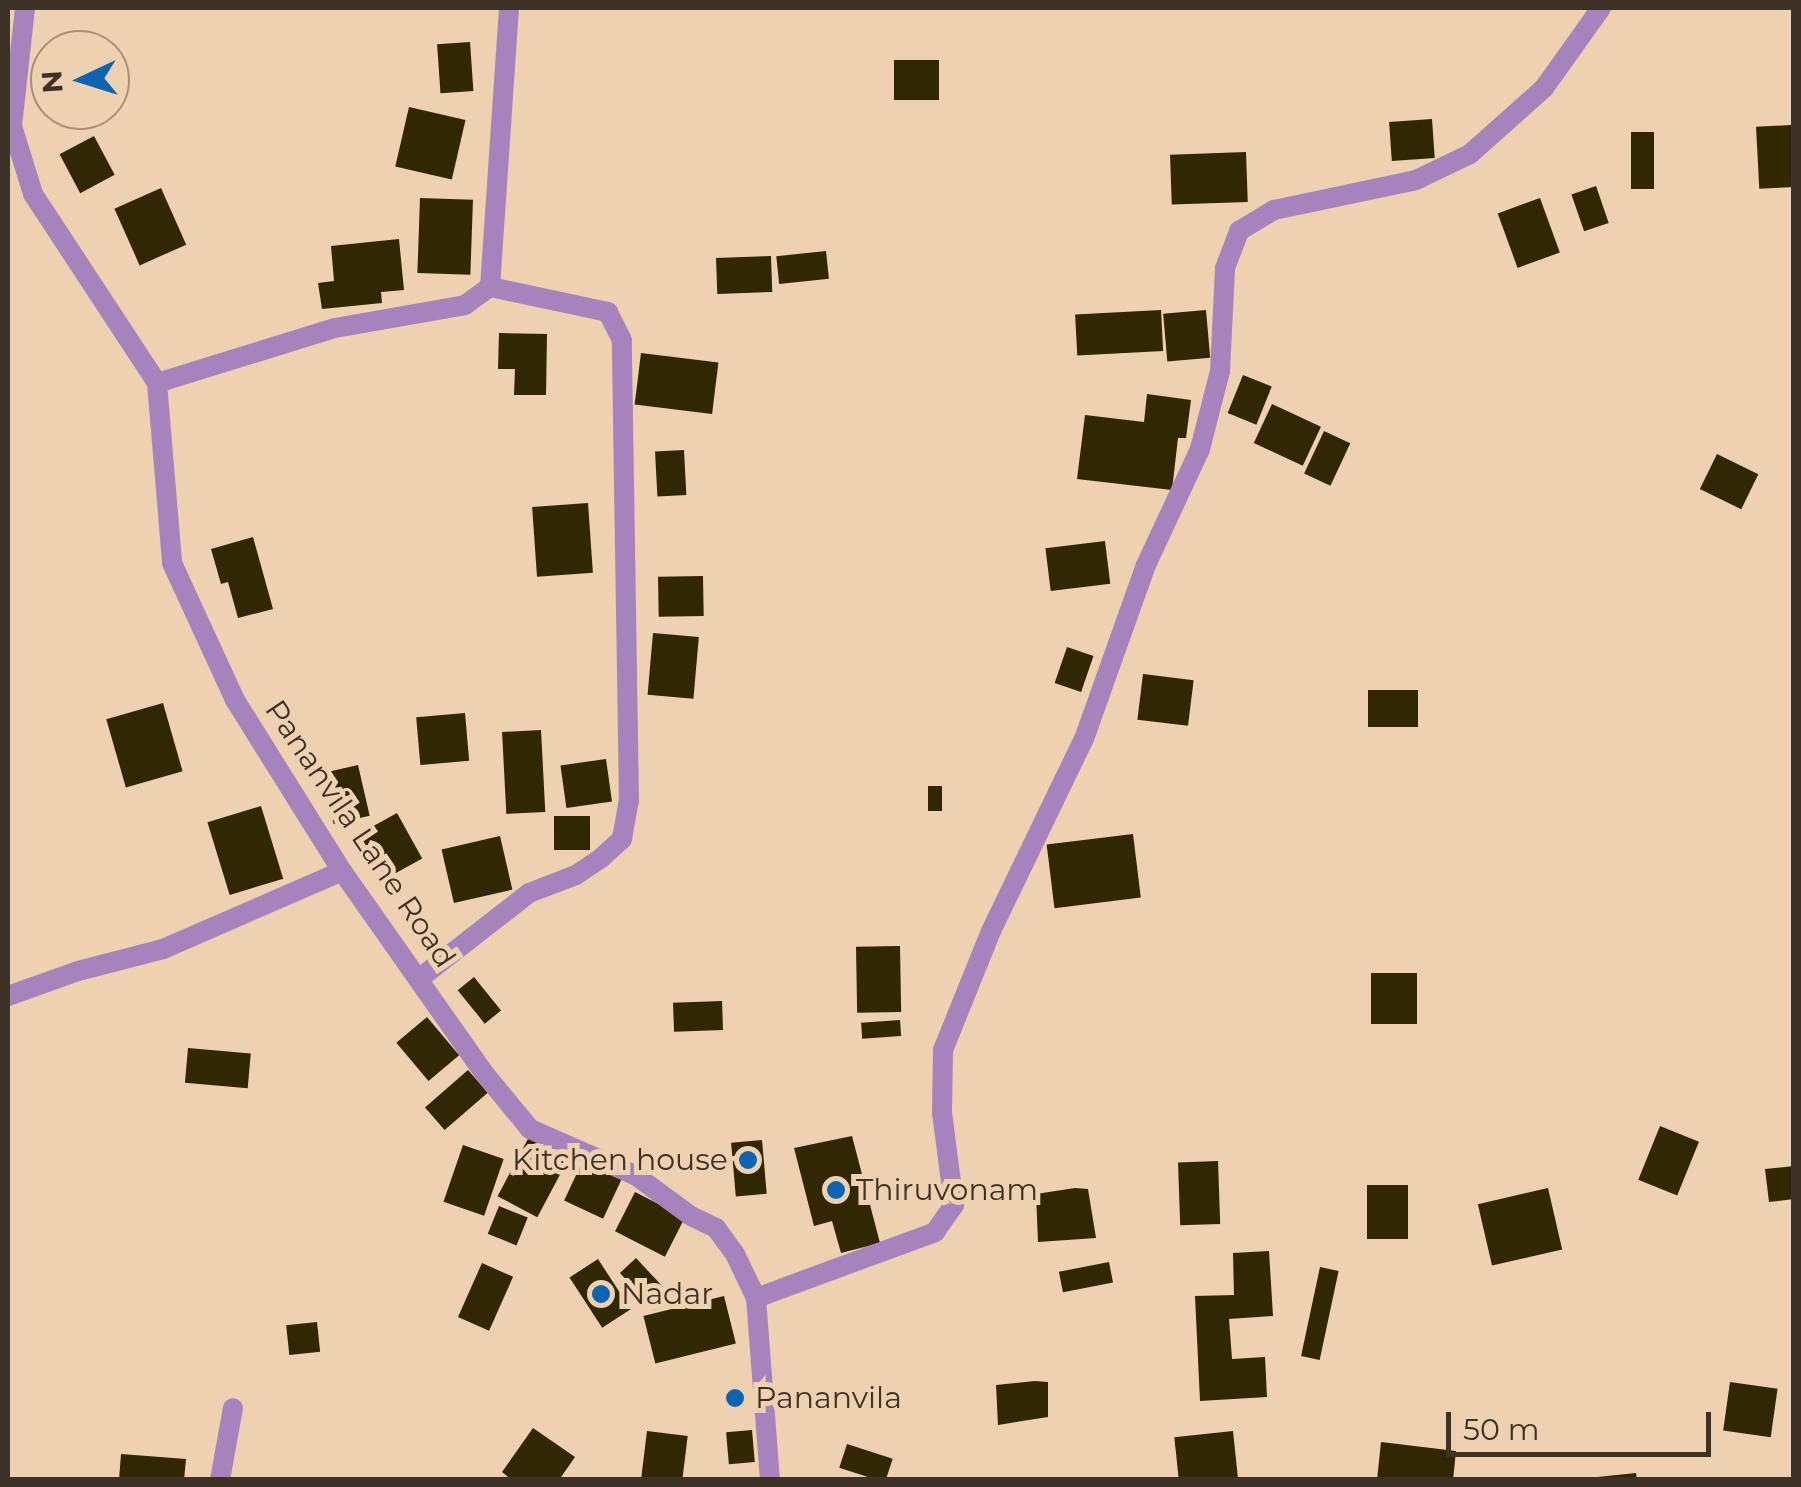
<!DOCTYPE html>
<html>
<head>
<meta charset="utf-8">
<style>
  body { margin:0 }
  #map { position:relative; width:1801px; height:1487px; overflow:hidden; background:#edd1b0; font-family:Montserrat,sans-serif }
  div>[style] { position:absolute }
  .building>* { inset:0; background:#322703; transform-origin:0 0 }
  .lane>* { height:20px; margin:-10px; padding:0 10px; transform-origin:10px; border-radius:10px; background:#a683bc }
  .street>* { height:20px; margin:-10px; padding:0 10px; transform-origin:10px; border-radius:10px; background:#a683bc }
  .dots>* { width:28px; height:28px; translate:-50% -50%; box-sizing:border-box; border:5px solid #edd1b0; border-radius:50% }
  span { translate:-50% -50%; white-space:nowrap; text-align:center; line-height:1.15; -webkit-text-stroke:10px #edd1b0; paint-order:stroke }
  .street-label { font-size:30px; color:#3d3225 }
  .poi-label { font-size:30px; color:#3d3225 }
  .right { translate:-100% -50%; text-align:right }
  .left { translate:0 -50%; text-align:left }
  .frame { position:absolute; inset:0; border:10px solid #3d3225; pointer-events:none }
  .north { position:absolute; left:30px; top:30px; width:100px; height:100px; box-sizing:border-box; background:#edd1b0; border:2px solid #a79178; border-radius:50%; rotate:266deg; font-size:28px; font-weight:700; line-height:40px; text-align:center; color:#3d3225 }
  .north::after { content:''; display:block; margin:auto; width:35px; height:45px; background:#0c64b2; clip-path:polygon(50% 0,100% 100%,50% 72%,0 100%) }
  .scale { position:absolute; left:1446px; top:1412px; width:265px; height:45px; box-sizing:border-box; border:5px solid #3d3225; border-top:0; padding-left:12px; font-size:30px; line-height:35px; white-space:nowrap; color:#3d3225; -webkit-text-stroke:8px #edd1b0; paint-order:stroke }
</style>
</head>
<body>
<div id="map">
  <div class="building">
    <i style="left:470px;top:42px;width:49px;height:33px;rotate:86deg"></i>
    <i style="left:939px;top:60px;width:40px;height:45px;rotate:90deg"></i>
    <i style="left:409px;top:107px;width:58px;height:61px;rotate:13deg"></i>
    <i style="left:1432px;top:119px;width:39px;height:43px;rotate:86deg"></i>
    <i style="left:1791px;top:125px;width:62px;height:35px;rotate:87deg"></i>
    <i style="left:1631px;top:132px;width:23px;height:57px"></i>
    <i style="left:94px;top:136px;width:44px;height:39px;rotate:62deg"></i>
    <i style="left:1246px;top:152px;width:50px;height:76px;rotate:88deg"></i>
    <i style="left:1596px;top:186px;width:39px;height:26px;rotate:71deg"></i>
    <i style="left:161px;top:188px;width:62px;height:51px;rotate:66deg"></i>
    <i style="left:420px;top:198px;width:53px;height:75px;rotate:2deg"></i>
    <i style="left:1540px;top:198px;width:58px;height:45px;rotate:70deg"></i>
    <i style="clip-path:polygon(399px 239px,404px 290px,381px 292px,382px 303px,322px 309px,318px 283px,334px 281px,331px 246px)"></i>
    <i style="left:826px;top:251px;width:28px;height:50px;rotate:84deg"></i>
    <i style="left:771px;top:256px;width:36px;height:55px;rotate:88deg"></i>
    <i style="left:1161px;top:310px;width:41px;height:86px;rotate:87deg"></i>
    <i style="left:1206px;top:310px;width:48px;height:43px;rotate:85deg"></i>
    <i style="clip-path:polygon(499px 333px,547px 334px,546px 395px,514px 395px,515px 369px,498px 369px)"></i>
    <i style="left:641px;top:353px;width:78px;height:52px;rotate:7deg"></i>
    <i style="left:1243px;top:375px;width:31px;height:41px;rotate:22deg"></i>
    <i style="clip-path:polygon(1147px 394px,1191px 400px,1186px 438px,1178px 438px,1172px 490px,1077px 479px,1085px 415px,1144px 422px)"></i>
    <i style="left:1272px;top:404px;width:54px;height:43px;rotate:25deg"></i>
    <i style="left:1324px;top:431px;width:29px;height:47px;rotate:25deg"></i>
    <i style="left:684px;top:450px;width:45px;height:29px;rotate:87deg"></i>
    <i style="left:1717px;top:454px;width:46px;height:39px;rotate:26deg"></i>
    <i style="left:588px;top:503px;width:70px;height:56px;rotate:86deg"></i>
    <i style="clip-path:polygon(253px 537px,273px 609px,238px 618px,228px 582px,221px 584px,211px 549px)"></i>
    <i style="left:1105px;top:541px;width:43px;height:60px;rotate:83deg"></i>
    <i style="left:703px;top:576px;width:40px;height:45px;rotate:89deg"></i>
    <i style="left:653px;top:633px;width:46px;height:62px;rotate:5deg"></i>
    <i style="left:1067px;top:647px;width:28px;height:38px;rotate:19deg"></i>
    <i style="left:1143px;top:674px;width:51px;height:46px;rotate:7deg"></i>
    <i style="left:1418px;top:690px;width:37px;height:50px;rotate:90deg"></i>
    <i style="left:163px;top:703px;width:71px;height:59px;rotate:74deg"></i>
    <i style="left:465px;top:713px;width:48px;height:49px;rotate:85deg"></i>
    <i style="left:541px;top:730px;width:82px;height:39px;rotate:87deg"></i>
    <i style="left:606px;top:759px;width:43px;height:46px;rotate:82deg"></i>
    <i style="left:358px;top:765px;width:52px;height:37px;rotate:77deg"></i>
    <i style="left:928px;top:786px;width:14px;height:25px"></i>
    <i style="left:261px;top:806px;width:76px;height:56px;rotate:73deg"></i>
    <i style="left:397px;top:813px;width:52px;height:43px;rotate:61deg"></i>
    <i style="left:590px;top:816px;width:34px;height:36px;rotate:90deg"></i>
    <i style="left:1133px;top:834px;width:64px;height:87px;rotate:83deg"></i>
    <i style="left:500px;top:836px;width:55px;height:60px;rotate:77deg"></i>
    <i style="left:900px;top:946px;width:66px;height:44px;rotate:89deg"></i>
    <i style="left:1371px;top:973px;width:46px;height:51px"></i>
    <i style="left:474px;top:977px;width:43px;height:21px;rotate:51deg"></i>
    <i style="left:722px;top:1001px;width:29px;height:49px;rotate:88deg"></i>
    <i style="left:427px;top:1017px;width:50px;height:40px;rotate:50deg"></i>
    <i style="left:900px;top:1020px;width:16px;height:39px;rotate:86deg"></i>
    <i style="left:188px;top:1048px;width:63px;height:35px;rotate:5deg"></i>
    <i style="left:468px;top:1070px;width:30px;height:57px;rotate:49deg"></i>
    <i style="left:1660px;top:1126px;width:42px;height:58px;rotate:22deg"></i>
    <i style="clip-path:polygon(852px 1136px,880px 1243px,841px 1253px,832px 1221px,814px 1226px,794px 1148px)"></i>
    <i style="left:529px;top:1137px;width:45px;height:67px;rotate:28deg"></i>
    <i style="left:762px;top:1140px;width:54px;height:31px;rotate:85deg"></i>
    <i style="left:463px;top:1145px;width:43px;height:60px;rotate:19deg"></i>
    <i style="left:584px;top:1158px;width:43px;height:47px;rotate:25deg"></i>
    <i style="left:1218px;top:1161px;width:63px;height:40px;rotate:88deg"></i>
    <i style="clip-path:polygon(1794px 1166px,1794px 1199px,1769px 1202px,1765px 1169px)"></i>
    <i style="left:1367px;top:1185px;width:41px;height:54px"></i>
    <i style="clip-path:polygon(1075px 1188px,1088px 1189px,1096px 1238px,1038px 1242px,1036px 1194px)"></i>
    <i style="left:1548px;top:1188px;width:63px;height:72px;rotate:77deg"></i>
    <i style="left:635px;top:1192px;width:56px;height:44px;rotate:27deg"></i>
    <i style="left:499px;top:1206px;width:31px;height:30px;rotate:22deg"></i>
    <i style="clip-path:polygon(1269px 1251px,1273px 1316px,1229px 1319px,1232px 1359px,1265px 1357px,1267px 1397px,1200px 1401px,1195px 1296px,1234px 1295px,1233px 1253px)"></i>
    <i style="left:636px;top:1258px;width:50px;height:22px;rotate:47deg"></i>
    <i style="left:598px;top:1259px;width:60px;height:34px;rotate:57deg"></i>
    <i style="left:1109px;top:1262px;width:21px;height:51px;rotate:79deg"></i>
    <i style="left:482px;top:1263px;width:34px;height:59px;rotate:24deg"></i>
    <i style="left:1320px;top:1267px;width:19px;height:91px;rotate:12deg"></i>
    <i style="left:724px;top:1296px;width:49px;height:83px;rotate:76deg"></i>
    <i style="left:317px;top:1322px;width:30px;height:31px;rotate:84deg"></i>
    <i style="clip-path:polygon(1035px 1381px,1048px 1382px,1048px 1417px,998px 1425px,996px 1385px)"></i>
    <i style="left:1730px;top:1382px;width:48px;height:49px;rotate:8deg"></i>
    <i style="clip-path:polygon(533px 1428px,575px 1457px,559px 1480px,512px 1480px,502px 1472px)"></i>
    <i style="left:752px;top:1430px;width:32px;height:26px;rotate:85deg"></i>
    <i style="left:647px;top:1431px;width:41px;height:49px;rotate:7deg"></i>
    <i style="left:1233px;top:1431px;width:49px;height:59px;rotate:84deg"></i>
    <i style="clip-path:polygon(1381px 1442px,1456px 1451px,1453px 1480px,1377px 1480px)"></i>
    <i style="left:847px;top:1444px;width:48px;height:25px;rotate:18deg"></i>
    <i style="clip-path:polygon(121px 1454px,186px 1459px,184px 1480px,119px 1480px)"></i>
    <i style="clip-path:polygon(1636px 1473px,1637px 1480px,1597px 1480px,1597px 1477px)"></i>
  </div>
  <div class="lane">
    <i style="left:8px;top:996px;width:74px;rotate:-19.7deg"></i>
    <i style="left:78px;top:971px;width:88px;rotate:-14.5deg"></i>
    <i style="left:163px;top:949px;width:195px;rotate:-23.5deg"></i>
  </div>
  <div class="street">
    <i style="left:8px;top:125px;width:4px;rotate:14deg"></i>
    <i style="left:12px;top:126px;width:71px;rotate:72.8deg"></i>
    <i style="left:33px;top:194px;width:226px;rotate:56.7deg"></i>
    <i style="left:157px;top:383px;width:181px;rotate:85.2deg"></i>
    <i style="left:172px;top:563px;width:151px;rotate:65.3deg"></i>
    <i style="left:235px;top:700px;width:202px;rotate:58deg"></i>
    <i style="left:342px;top:871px;width:247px;rotate:54.9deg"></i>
    <i style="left:484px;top:1073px;width:72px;rotate:50.6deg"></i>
    <i style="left:530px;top:1129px;width:115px;rotate:23.7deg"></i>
    <i style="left:635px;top:1175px;width:69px;rotate:36.2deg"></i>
    <i style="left:691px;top:1216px;width:28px;rotate:26deg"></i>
    <i style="left:716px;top:1228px;width:32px;rotate:54deg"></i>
    <i style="left:735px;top:1254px;width:49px;rotate:64.5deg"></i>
    <i style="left:756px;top:1298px;width:183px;rotate:85.6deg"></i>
    <i style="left:12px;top:126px;width:119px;rotate:-83.7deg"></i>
    <i style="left:157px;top:383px;width:186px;rotate:-17.2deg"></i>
    <i style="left:335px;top:328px;width:132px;rotate:-10deg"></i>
    <i style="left:465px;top:305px;width:31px;rotate:-36deg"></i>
    <i style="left:490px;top:287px;width:280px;rotate:-86.1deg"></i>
    <i style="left:420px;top:978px;width:138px;rotate:-37.9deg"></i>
    <i style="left:529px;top:893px;width:50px;rotate:-21deg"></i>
    <i style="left:576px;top:875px;width:30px;rotate:-34deg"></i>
    <i style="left:601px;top:858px;width:28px;rotate:-42deg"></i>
    <i style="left:622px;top:839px;width:39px;rotate:-80deg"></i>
    <i style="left:629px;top:801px;width:461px;rotate:-90.9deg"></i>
    <i style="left:622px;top:340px;width:31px;rotate:-117deg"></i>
    <i style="left:608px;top:312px;width:121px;rotate:-168deg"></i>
    <i style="left:756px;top:1298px;width:191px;rotate:-20.2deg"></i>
    <i style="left:935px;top:1232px;width:33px;rotate:-55deg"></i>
    <i style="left:954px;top:1205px;width:93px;rotate:-97.4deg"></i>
    <i style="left:942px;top:1113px;width:63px;rotate:-89.1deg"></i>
    <i style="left:943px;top:1050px;width:128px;rotate:-68deg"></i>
    <i style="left:991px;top:931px;width:213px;rotate:-64.2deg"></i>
    <i style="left:1084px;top:739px;width:185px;rotate:-70.4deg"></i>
    <i style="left:1146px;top:565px;width:128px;rotate:-65deg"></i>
    <i style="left:1200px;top:449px;width:81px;rotate:-75.6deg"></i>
    <i style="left:1220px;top:371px;width:103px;rotate:-87.2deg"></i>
    <i style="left:1225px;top:268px;width:40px;rotate:-69deg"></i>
    <i style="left:1239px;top:231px;width:41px;rotate:-31deg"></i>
    <i style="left:1274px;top:210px;width:145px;rotate:-11.9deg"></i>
    <i style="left:1416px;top:180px;width:60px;rotate:-25.7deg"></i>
    <i style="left:1470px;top:154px;width:99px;rotate:-41.7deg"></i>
    <i style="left:1544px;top:88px;width:98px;rotate:-54.5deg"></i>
    <i style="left:220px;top:1480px;width:73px;rotate:-79.8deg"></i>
  </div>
  <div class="dots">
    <i style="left:748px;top:1160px;background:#0c64b2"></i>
    <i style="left:836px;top:1190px;background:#0c64b2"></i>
    <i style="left:601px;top:1294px;background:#0c64b2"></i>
    <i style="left:735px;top:1398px;background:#0c64b2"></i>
  </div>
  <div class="street-label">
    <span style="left:360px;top:834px;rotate:56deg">Pananvila Lane Road</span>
  </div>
  <div class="poi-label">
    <span class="right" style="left:728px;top:1160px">Kitchen house</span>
    <span class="left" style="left:856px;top:1190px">Thiruvonam</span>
    <span class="left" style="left:621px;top:1294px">Nadar</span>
    <span class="left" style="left:755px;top:1398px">Pananvila</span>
  </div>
  <div class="frame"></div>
  <div class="north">N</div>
  <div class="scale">50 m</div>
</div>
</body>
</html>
